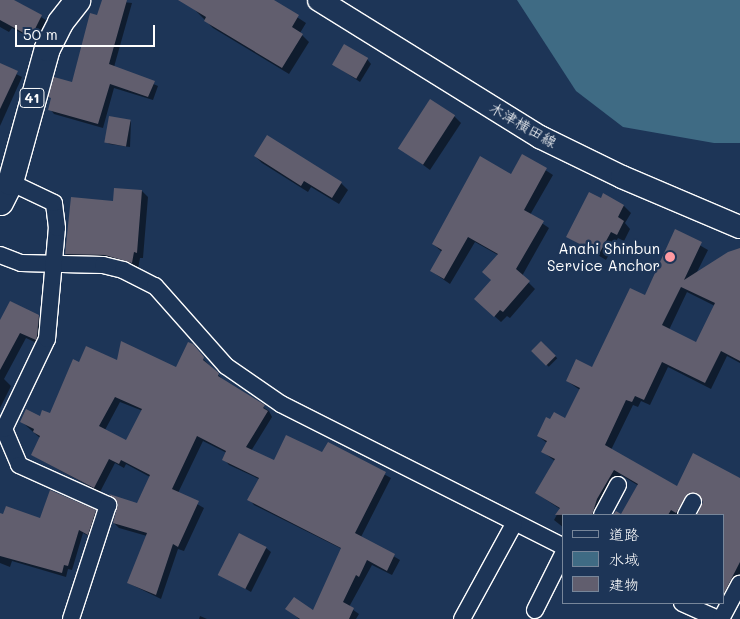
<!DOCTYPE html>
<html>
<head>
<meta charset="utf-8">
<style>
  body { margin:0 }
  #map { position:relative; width:740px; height:619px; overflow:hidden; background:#1d3557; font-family:Mali,"Klee One",sans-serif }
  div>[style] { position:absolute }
  .water>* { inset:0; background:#3f6b84 }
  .shadow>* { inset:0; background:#0007; transform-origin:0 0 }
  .building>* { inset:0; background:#615e6e; transform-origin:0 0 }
  .roads { filter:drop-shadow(1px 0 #fff) drop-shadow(-1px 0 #fff) drop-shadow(0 1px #fff) drop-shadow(0 -1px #fff) }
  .minor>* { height:16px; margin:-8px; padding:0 8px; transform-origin:8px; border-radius:8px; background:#1d3557 }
  .secondary>* { height:22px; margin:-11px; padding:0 11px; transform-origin:11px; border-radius:11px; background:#1d3557 }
  .primary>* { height:25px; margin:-12.5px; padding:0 12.5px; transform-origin:12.5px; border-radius:12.5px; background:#1d3557 }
  .dots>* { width:14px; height:14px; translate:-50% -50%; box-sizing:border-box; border:2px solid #1d3557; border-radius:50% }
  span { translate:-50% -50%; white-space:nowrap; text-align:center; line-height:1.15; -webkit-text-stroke:5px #1d3557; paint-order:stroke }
  .shield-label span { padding:1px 4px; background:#1d3557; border:1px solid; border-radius:4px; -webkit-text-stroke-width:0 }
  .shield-label { font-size:14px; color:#fff; font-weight:700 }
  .street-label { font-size:15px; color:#fff }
  .poi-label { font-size:15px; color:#fff }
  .right { translate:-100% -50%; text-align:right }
  .legend { position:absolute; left:562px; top:514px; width:162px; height:90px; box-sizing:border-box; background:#1d3557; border:1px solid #77869a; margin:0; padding:6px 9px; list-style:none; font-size:15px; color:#fff }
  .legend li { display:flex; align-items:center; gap:10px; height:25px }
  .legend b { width:25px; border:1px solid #77869a }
  .scale { position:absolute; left:15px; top:25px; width:140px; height:22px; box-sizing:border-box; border:2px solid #fff; border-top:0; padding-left:6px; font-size:15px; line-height:18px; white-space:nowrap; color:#fff; -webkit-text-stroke:4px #1d3557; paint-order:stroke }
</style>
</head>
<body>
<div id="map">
  <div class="water">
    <i style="clip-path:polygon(517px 0,740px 0,740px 143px,714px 143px,623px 127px,576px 91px)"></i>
  </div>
  <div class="shadow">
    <i style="clip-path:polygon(0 0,12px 0,46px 20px,36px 41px,12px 28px,9px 32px,0 27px)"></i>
    <i style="clip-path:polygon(104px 0,132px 3px,114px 67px,158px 86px,153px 100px,114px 88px,103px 128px,54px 114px,50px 109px,73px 83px)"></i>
    <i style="clip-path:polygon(200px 0,271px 0,306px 23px,300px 33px,309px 42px,289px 74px,213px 28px,194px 9px)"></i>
    <i style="clip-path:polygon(367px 59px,371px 64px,360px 82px,333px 64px)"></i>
    <i style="clip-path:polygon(0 66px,22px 77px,0 126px)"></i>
    <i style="clip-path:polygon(454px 116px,461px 123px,430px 170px,400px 148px)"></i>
    <i style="clip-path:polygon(131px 121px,130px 147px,109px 144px,107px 142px)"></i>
    <i style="clip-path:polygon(267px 137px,341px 183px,348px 190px,339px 204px,311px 187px,308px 192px,262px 163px,255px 156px)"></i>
    <i style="clip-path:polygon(522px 155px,553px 175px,530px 215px,549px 228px,522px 276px,535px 289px,510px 318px,507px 316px,501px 322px,482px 305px,493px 280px,498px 255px,475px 242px,450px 284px,431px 271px,442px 252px,433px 244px,511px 175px)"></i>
    <i style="clip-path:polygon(142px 191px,148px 197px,143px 258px,140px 258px,138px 269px,72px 260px,66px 254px,115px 202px)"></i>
    <i style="clip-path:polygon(624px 206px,631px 213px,625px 223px,630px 229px,624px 241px,618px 238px,606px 260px,568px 237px)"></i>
    <i style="clip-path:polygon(evenodd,675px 231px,708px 250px,696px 274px,740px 252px,740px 363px,727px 356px,711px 389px,668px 367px,650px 405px,641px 401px,638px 407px,633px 405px,611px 450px,677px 488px,740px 483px,740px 578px,725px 607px,716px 603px,724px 603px,724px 515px,698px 515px,704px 501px,700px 497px,690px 503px,685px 515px,621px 515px,639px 486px,621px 475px,596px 515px,564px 515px,564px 528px,554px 520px,560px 509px,536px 493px,555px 461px,543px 452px,547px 443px,538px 436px,565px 419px,580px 390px,567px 381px,592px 368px,645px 297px,675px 231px,687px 292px,715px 306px,696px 344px,669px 330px,687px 292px)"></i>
    <i style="clip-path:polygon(38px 316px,44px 322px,41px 345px,26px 338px,4px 379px,11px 386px,0 408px,0 323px)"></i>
    <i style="left:541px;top:342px;width:23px;height:12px;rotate:45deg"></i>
    <i style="clip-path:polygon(evenodd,189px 344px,223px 380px,269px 411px,272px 417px,251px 451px,274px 462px,322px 454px,328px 444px,391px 478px,361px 537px,400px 560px,392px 575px,372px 565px,349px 607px,359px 614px,356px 619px,299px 619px,287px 609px,314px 611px,342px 549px,254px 505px,249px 499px,259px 479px,229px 465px,224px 459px,227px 453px,203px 441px,178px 493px,204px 508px,184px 551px,178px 549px,161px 599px,128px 583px,147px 536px,119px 528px,114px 523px,138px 504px,150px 477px,126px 464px,124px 468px,115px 463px,100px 492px,32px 455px,40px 438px,22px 422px,50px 415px,79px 363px,118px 362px,177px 369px,189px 344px,120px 402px,143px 411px,126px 442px,105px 430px,120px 402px)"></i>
    <i style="clip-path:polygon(95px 512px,99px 516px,92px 538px,83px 533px,72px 570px,68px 569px,66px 577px,12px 561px,10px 567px,0 563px,0 515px,41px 519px)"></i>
    <i style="clip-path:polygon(266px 548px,271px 552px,251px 592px,220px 574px)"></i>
    <i style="clip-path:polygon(200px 616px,207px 619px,199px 619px)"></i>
  </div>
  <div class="building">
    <i style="clip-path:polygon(0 0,14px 0,42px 15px,31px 37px,0 20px)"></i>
    <i style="clip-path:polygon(102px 0,127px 0,109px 64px,155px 81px,148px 97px,110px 84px,98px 124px,48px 110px,51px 98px,48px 97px,54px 77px,72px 82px,90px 13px,97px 15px)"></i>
    <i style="clip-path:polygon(178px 0,274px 0,299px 15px,292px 27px,303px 34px,282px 68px,204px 21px,206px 17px)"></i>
    <i style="left:344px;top:44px;width:28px;height:24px;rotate:30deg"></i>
    <i style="clip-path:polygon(0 63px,18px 71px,0 109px)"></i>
    <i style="left:430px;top:99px;width:30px;height:59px;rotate:33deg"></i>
    <i style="left:109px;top:116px;width:22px;height:27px;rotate:10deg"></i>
    <i style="clip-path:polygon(267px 135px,342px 182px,332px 198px,304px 181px,301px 186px,254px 156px)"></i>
    <i style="clip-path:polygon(522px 154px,547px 168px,524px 210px,544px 221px,516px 269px,530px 281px,503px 312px,500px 310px,494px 317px,474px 299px,491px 280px,482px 272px,498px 254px,468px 237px,444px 279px,430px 271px,442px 250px,432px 244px,480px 156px,511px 174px)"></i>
    <i style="clip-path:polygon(114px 188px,142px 190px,137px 253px,134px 252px,132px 263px,105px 255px,65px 254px,71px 197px,113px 201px)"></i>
    <i style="clip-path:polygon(589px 192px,601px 198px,603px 193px,624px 205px,618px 217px,624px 221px,617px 235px,611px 232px,599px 254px,566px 237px)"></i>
    <i style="clip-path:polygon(evenodd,675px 229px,702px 242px,684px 280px,728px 252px,740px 248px,740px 361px,721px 351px,705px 383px,662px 362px,644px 400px,635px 396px,632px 402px,626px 400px,605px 445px,677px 486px,693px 453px,740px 478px,740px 562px,724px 593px,724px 515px,697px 515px,703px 502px,697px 493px,687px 494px,676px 513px,671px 510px,668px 515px,613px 515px,616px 511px,621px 514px,638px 484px,614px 470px,597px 499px,592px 515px,555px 515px,560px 508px,535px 493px,555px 459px,541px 452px,547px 441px,537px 436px,546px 417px,550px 419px,554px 412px,565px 418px,580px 388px,566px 381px,576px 359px,592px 367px,630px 288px,645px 295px,675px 229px,681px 287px,715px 303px,696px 342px,662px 325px,681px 287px)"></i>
    <i style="clip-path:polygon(10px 301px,39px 315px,37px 336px,36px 340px,20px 333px,0 370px,0 320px)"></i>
    <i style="clip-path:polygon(evenodd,121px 341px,176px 367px,188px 342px,193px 344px,204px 357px,203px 360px,219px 373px,218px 376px,265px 405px,263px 408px,268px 411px,246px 447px,274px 460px,286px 435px,322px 452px,328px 442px,386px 472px,355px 533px,395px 554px,387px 571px,367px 560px,359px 577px,356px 575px,343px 602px,354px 608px,349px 619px,300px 619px,285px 609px,294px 597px,313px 610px,341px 548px,247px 500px,259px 478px,222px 460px,226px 451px,197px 436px,172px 489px,199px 501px,178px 547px,173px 544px,156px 595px,127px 583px,147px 533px,113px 523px,118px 504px,109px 494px,137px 503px,150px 475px,121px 460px,119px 464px,109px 459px,94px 488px,31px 455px,40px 436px,33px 432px,34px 429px,20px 422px,26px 409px,40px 416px,42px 410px,50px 413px,73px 359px,79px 362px,86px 346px,117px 360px,121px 341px,115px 397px,142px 409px,126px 440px,99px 426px,115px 397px)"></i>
    <i style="left:541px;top:341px;width:21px;height:14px;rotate:45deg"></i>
    <i style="clip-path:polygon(50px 490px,96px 510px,88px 535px,79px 530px,68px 566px,64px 565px,62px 573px,0 556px,0 513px,3px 514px,6px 506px,40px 518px)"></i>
    <i style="left:239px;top:533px;width:31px;height:47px;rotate:27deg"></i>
  </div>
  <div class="roads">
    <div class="minor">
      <i style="left:0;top:255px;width:22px;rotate:21deg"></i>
      <i style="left:21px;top:263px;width:82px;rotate:1.4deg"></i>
      <i style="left:103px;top:265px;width:21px;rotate:14deg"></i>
      <i style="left:123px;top:270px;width:36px;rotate:27deg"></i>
      <i style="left:155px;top:286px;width:107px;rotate:48.4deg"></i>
      <i style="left:226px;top:366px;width:67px;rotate:34.6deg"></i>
      <i style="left:281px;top:404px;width:317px;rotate:26.8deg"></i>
      <i style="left:0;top:427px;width:4px;rotate:27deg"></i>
      <i style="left:4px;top:429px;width:39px;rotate:67deg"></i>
      <i style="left:19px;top:465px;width:98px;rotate:24.2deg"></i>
      <i style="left:108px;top:505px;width:120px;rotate:108deg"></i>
      <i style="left:4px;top:429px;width:100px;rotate:-64.5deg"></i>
      <i style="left:47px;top:339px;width:111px;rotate:-84.9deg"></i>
      <i style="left:57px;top:228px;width:25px;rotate:-97deg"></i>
      <i style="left:54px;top:203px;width:49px;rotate:-154.5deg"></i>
      <i style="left:602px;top:515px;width:34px;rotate:-62deg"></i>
      <i style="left:686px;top:515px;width:15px;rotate:-62deg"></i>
      <i style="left:682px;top:603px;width:39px;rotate:24deg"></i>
      <i style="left:535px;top:610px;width:65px;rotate:-63.4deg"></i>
      <i style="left:462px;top:619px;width:108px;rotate:-61.3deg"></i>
      <i style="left:721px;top:619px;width:40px;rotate:-62deg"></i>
    </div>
    <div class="secondary">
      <i style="left:319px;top:0;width:260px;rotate:31.8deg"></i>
      <i style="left:540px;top:137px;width:91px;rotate:26deg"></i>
      <i style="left:622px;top:177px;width:128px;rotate:23deg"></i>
    </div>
    <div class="primary">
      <i style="left:0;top:202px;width:22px;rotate:-63deg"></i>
      <i style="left:10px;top:182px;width:139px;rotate:-74.6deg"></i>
      <i style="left:47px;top:48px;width:29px;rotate:-63deg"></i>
      <i style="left:60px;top:22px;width:28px;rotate:-52deg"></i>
    </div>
  </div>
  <div class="dots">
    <i style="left:670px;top:257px;background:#ff9aa2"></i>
  </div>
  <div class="shield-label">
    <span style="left:32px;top:98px">41</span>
  </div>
  <div class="street-label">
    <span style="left:523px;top:125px;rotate:30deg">木津横田線</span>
  </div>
  <div class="poi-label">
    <span class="right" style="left:660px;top:257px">Anahi Shinbun<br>Service Anchor</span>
  </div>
  <ul class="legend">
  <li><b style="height:6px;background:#1d3557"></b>道路</li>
  <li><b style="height:14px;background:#3f6b84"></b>水域</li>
  <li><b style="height:14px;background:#615e6e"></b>建物</li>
  </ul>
  <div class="scale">50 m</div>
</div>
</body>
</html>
